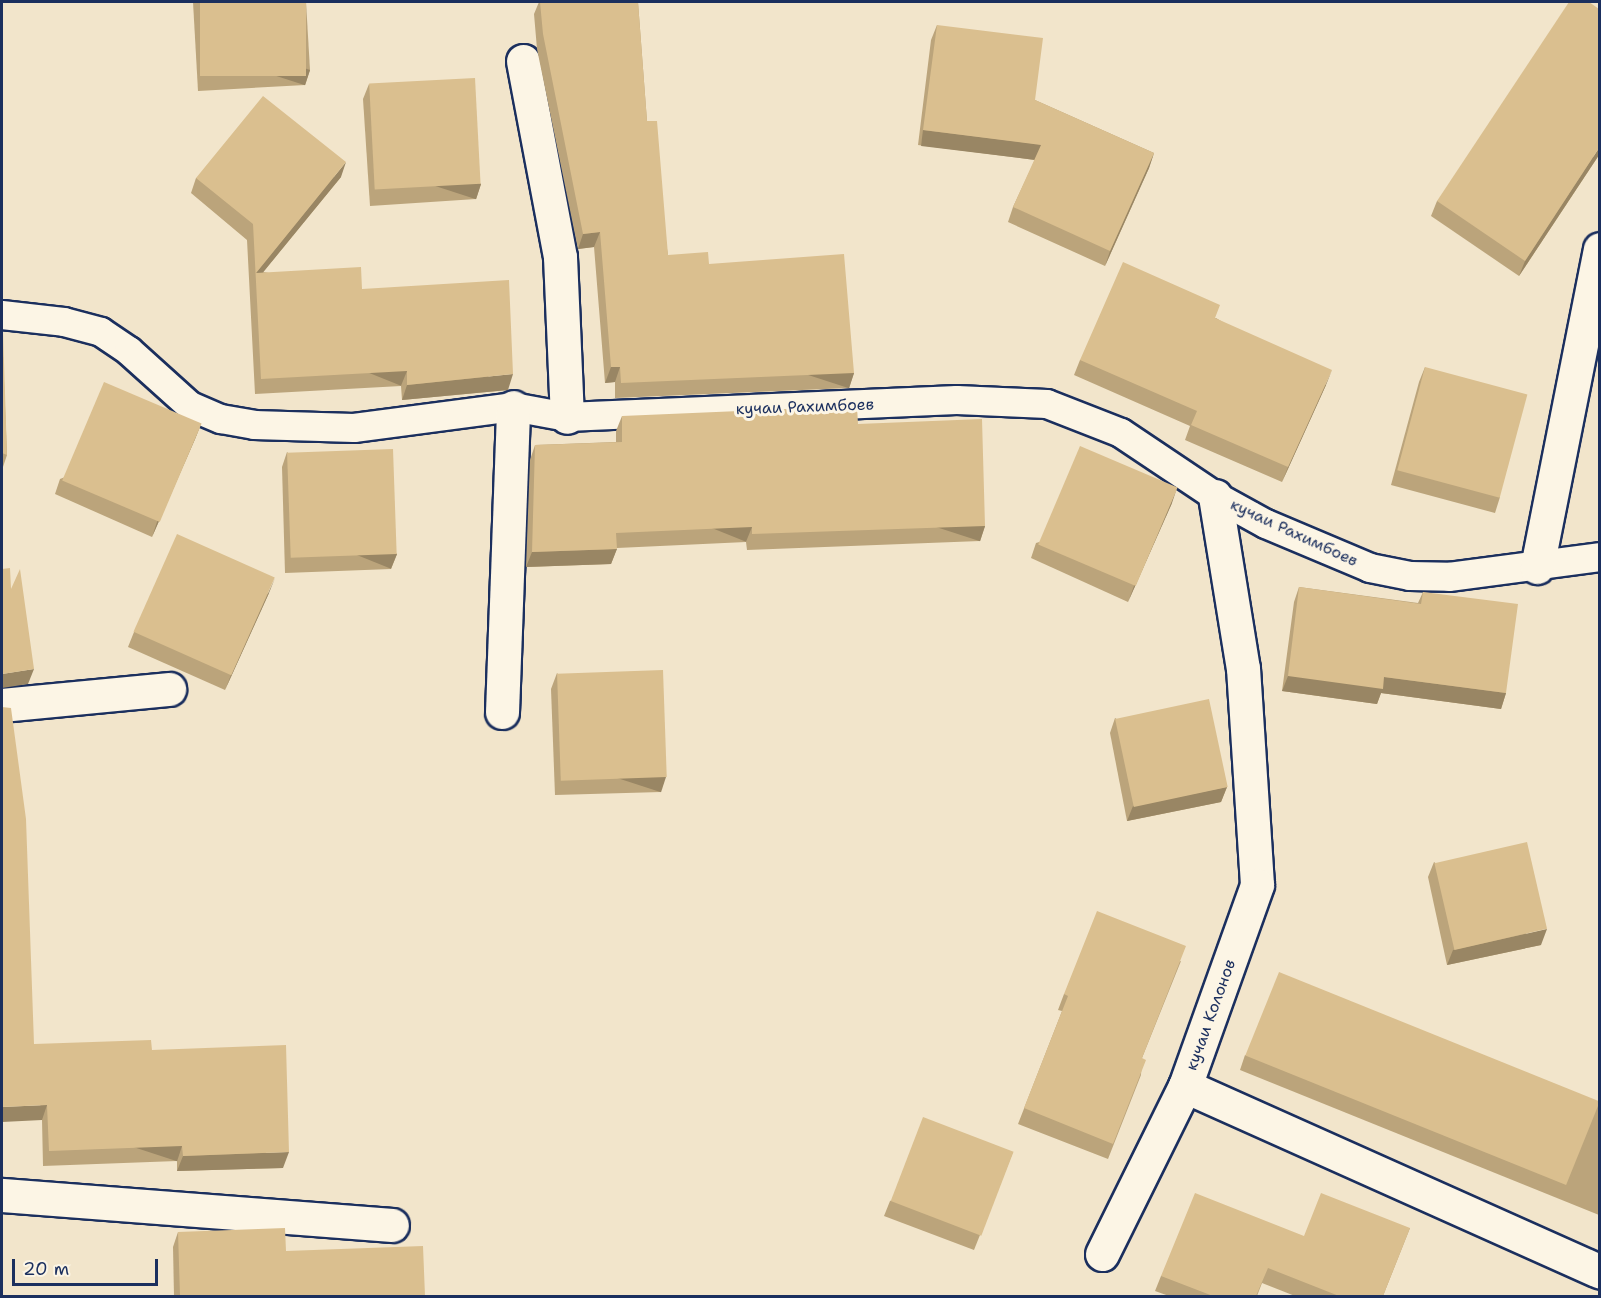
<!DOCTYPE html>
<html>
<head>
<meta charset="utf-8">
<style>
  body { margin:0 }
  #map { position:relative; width:1601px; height:1298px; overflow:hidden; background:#f2e5cb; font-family:"Shantell Sans",sans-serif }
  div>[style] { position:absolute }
  .roads { filter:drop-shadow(2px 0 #1b2f5e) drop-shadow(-2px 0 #1b2f5e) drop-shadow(0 2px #1b2f5e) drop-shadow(0 -2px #1b2f5e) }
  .service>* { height:28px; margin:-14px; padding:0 14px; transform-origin:14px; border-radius:14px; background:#fcf5e5 }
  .minor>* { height:33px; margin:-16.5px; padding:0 16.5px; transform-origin:16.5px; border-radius:16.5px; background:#fcf5e5 }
  .wall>* { inset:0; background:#bba47b }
  .shaded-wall>* { inset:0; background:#998664; transform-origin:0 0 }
  .building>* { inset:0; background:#dabf8f; transform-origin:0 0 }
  span { translate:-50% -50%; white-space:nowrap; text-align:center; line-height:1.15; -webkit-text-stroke:6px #fcf5e5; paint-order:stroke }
  .street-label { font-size:16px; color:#1b2f5e }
  .frame { position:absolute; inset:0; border:3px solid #1b2f5e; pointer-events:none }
  .scale { position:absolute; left:12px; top:1259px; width:146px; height:27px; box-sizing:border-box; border:3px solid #1b2f5e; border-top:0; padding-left:8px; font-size:18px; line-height:21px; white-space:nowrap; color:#1b2f5e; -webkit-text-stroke:4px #fcf5e5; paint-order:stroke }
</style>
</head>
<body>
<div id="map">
  <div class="roads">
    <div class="service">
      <i style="left:2px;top:315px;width:62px;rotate:6.4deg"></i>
      <i style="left:64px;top:322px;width:38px;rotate:15deg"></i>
      <i style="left:101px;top:332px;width:34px;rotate:34deg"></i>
      <i style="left:129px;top:351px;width:82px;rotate:42deg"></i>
      <i style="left:190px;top:406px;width:34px;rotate:23deg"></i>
      <i style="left:221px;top:419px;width:34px;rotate:10deg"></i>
      <i style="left:254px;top:425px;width:100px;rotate:1.7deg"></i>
      <i style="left:354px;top:428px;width:160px;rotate:-7.5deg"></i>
      <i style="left:513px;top:407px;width:55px;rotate:10.5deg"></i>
      <i style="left:567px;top:417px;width:390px;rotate:-2.5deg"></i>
      <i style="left:957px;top:400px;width:90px;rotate:2.5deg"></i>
      <i style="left:1047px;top:404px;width:79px;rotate:21.4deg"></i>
      <i style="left:1121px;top:433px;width:113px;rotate:33.8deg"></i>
      <i style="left:1215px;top:496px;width:58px;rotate:28.8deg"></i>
      <i style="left:1266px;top:524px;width:113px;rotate:22.9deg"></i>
      <i style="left:1370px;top:568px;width:41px;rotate:11.3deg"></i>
      <i style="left:1410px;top:576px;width:39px;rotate:1deg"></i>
      <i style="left:1449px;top:577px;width:152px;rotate:-7.5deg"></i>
    </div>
    <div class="minor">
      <i style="left:523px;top:61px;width:199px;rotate:79.3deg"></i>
      <i style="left:560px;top:257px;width:160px;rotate:87.5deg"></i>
      <i style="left:1215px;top:496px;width:174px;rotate:80.8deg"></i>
      <i style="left:1243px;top:668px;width:217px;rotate:86.3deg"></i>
      <i style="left:1257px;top:885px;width:214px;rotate:109.7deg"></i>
      <i style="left:1185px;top:1086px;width:455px;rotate:24.1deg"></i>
      <i style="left:1537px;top:567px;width:324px;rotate:-78.8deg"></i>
      <i style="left:2px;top:705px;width:168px;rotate:-5.5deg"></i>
      <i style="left:502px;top:712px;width:305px;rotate:-87.9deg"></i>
      <i style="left:2px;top:1195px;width:391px;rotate:4.4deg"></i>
      <i style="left:1102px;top:1254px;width:187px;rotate:-63.7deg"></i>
    </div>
  </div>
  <div class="wall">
    <i style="clip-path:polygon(193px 2px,306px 2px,310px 70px,305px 85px,198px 91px)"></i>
    <i style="clip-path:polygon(539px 2px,638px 2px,647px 121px,668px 255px,709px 264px,854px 373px,849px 388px,615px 398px,615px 382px,605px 383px,594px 247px,578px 249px,537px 49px,534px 14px)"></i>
    <i style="clip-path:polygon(937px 25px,1035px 100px,1154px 153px,1149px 168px,1105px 266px,1008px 222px,1013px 207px,1035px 160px,918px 145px,931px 40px)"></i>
    <i style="clip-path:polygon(369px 84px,481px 184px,476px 199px,370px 206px,363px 99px)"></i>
    <i style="clip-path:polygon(1599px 155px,1519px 276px,1431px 216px,1437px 201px)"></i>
    <i style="clip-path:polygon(341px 177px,263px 272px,362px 289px,508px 390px,402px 400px,401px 386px,255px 394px,247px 240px,191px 193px,196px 178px)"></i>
    <i style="clip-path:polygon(1216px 318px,1326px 385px,1282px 482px,1185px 440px,1190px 426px,1074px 375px,1080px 360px)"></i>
    <i style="clip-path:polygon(2px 332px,7px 455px,2px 470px)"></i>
    <i style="clip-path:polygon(1425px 367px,1500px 497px,1495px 513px,1391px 485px,1419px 382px)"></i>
    <i style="clip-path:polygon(622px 416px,858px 424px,985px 526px,980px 541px,747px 550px,746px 542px,617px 548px,611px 564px,526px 567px,530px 460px,535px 445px,616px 442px,616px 431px)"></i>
    <i style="clip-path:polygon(201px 424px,195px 439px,152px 537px,55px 494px,60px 479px)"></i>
    <i style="clip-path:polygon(287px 452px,397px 554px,391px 569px,285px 573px,282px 467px)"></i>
    <i style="clip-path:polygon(1172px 503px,1128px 602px,1031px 558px,1036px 543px)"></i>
    <i style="clip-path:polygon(1299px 587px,1418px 603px,1423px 592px,1506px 693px,1501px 709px,1381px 693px,1377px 704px,1282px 691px,1294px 602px)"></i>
    <i style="clip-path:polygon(269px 593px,225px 690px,128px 647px,134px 632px)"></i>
    <i style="clip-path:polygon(557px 673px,661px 792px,555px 795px,551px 689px)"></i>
    <i style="clip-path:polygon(1115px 718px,1227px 787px,1221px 802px,1127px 821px,1110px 733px)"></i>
    <i style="clip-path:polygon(1434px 862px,1541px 945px,1447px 965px,1428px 877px)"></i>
    <i style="clip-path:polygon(1181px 961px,1142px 1058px,1141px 1075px,1108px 1159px,1018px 1124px,1062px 1011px,1058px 1010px,1064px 994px)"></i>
    <i style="clip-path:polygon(34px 1044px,152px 1050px,283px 1168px,177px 1171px,177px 1161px,43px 1166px,42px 1120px)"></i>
    <i style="clip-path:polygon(1245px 1055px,1599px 1104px,1599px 1215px,1240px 1070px)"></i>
    <i style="clip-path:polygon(1013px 1152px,974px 1250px,884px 1216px,890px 1201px)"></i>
    <i style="clip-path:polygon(1410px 1228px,1383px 1296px,1295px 1296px,1262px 1283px,1257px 1296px,1169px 1296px,1155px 1291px,1161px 1276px,1304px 1236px)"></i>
    <i style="clip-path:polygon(178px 1232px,286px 1251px,425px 1296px,174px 1296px,173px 1247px)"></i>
  </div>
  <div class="shaded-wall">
    <i style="left:310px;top:70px;width:16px;height:106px;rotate:108deg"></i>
    <i style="left:923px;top:130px;width:119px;height:16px;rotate:7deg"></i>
    <i style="clip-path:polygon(1599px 148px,1599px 155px,1519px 276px,1525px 261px)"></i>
    <i style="clip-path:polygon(1154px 153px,1149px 168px,1105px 266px,1110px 251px)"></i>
    <i style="clip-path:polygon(346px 162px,341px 177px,256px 281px,256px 273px)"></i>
    <i style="left:481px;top:184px;width:16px;height:106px;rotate:108deg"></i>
    <i style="clip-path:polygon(600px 232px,594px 247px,578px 249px,583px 234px)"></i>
    <i style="clip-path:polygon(611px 367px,620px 367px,615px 382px,605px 383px)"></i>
    <i style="clip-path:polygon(1332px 370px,1326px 385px,1282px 482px,1288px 467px)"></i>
    <i style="left:407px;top:371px;width:16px;height:146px;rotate:112deg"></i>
    <i style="left:854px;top:373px;width:16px;height:233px;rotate:108deg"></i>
    <i style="clip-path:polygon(513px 374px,508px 390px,402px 400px,407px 385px)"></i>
    <i style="clip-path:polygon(201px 424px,195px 439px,152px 537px,157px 522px)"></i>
    <i style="clip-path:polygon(1177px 488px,1172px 503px,1128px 602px,1134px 586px)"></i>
    <i style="left:985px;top:526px;width:16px;height:233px;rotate:108deg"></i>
    <i style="left:752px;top:527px;width:16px;height:136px;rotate:112deg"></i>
    <i style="clip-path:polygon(617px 549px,611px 564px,526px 567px,532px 552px)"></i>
    <i style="left:397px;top:554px;width:16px;height:107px;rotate:112deg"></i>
    <i style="clip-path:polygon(275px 578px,269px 593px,225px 690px,231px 675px)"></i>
    <i style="clip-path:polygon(34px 669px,28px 684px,2px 688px,2px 674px)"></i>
    <i style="clip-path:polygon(1288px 676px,1384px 677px,1506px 693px,1501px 709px,1381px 693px,1377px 704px,1282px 691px)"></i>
    <i style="left:666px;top:777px;width:16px;height:106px;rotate:108deg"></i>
    <i style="clip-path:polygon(1227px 787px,1221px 802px,1127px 821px,1133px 806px)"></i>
    <i style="clip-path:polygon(1547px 929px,1541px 945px,1447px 965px,1453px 950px)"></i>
    <i style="clip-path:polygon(47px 1105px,42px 1120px,2px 1122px,2px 1107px)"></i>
    <i style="left:182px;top:1146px;width:16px;height:133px;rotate:108deg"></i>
    <i style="clip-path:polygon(289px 1152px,283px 1168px,177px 1171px,183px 1156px)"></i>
  </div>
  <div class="building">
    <i style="left:200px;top:2px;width:106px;height:74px"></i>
    <i style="clip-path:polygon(540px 2px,638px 2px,647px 121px,657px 121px,668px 255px,708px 252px,709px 264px,844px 254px,854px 373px,621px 383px,620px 367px,611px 367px,600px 232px,583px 234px,543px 34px)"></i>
    <i style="clip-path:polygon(1569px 2px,1589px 2px,1599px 9px,1599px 148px,1525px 261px,1437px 201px)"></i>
    <i style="clip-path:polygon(937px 25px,1043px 38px,1035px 100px,1154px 153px,1110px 251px,1013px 207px,1041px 145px,923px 130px)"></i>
    <i style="left:475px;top:78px;width:106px;height:106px;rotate:87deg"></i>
    <i style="clip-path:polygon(263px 96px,346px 162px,256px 273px,361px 267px,362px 289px,509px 280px,513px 374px,407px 385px,407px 371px,261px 379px,253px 224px,196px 178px)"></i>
    <i style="clip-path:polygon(1123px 262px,1220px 305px,1215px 318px,1332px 370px,1288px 467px,1191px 425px,1197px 411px,1080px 360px)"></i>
    <i style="clip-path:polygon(2px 332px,3px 332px,7px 455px,2px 453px)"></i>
    <i style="left:1425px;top:367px;width:106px;height:107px;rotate:15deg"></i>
    <i style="left:104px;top:382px;width:106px;height:107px;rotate:23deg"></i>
    <i style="clip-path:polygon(857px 406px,858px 424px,982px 419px,985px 526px,752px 534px,752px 527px,616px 533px,617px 549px,532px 552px,535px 445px,622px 442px,622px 416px)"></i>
    <i style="left:1080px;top:446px;width:106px;height:107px;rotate:23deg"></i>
    <i style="left:393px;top:449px;width:105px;height:106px;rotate:88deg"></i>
    <i style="left:177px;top:534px;width:107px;height:107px;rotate:24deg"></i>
    <i style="clip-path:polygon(10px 568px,11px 589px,20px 569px,34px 669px,2px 674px,2px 569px)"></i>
    <i style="clip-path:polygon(1299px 587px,1421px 604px,1423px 592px,1518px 604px,1506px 693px,1384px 677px,1383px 689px,1288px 676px)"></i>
    <i style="left:663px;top:670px;width:107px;height:106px;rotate:88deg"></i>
    <i style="left:1209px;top:699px;width:90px;height:96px;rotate:78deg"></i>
    <i style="clip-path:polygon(2px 707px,11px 708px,26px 819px,34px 1044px,151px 1040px,152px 1050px,286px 1045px,289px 1152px,183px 1156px,182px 1146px,49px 1151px,47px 1105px,2px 1107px)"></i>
    <i style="left:1527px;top:842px;width:89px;height:95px;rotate:77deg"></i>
    <i style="clip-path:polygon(1097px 911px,1186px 946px,1142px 1058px,1146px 1060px,1113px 1144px,1024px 1108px,1068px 996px,1064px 994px)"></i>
    <i style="left:1279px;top:972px;width:346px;height:90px;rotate:22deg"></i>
    <i style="left:923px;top:1117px;width:97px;height:90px;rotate:21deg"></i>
    <i style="clip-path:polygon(1195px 1193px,1304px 1236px,1321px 1193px,1410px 1228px,1383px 1296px,1339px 1296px,1268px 1268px,1256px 1296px,1213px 1296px,1161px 1276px)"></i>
    <i style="clip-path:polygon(285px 1228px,286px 1251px,423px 1246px,425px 1296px,180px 1296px,178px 1232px)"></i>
  </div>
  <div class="street-label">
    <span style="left:805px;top:407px;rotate:-2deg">кучаи Рахимбоев</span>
    <span style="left:1294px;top:533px;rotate:25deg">кучаи Рахимбоев</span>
    <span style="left:1211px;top:1015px;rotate:-70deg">кучаи Колонов</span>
  </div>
  <div class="frame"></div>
  <div class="scale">20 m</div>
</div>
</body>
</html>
